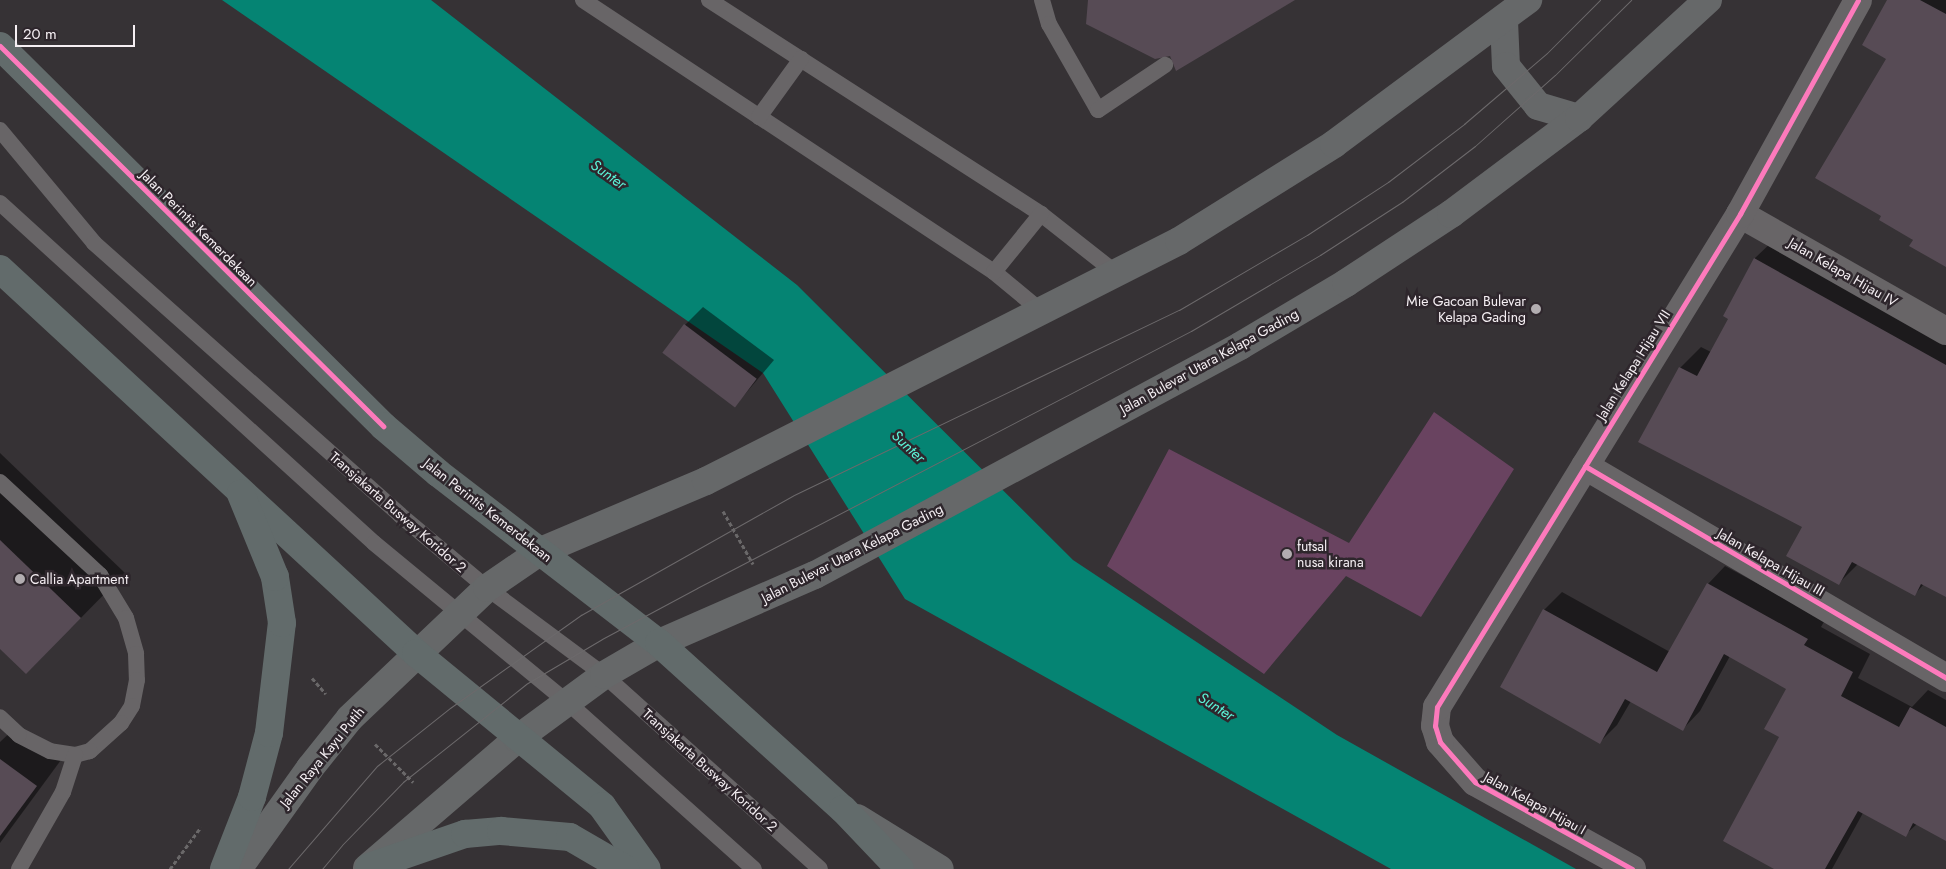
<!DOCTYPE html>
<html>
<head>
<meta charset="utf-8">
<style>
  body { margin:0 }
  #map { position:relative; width:1946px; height:869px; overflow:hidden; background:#363235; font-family:Jost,sans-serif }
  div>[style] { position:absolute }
  .green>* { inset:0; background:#694360 }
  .water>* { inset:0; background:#058473 }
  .shadow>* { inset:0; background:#0007 }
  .building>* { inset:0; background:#574b55; transform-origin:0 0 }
  .path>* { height:3px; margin-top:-1.5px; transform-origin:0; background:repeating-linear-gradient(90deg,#6a6869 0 4px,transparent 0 6.5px) }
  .service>* { height:16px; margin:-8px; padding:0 8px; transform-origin:8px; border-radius:8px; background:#686567 }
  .minor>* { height:28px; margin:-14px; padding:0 14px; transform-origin:14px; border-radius:14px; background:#686567 }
  .secondary>* { height:28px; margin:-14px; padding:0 14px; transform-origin:14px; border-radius:14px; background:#666869 }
  .trunk>* { height:28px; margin:-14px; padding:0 14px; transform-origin:14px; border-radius:14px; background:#626b6b }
  .tram>* { height:1px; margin:-0.5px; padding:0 0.5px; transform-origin:0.5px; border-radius:0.5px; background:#6c696b }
  .cycleway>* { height:5px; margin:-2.5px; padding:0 2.5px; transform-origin:2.5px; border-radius:2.5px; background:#fd7abc }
  .dots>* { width:14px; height:14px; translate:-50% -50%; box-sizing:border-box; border:2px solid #2e262c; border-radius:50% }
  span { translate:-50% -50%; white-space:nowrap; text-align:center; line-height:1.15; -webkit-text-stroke:5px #2e262c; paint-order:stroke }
  .street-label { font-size:14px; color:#f5eff3 }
  .poi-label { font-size:14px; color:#f5eff3 }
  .right { translate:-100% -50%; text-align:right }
  .left { translate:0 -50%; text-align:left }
  .water-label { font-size:15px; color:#5bf4d8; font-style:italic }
  .scale { position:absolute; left:15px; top:25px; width:120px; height:22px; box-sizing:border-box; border:2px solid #f5eff3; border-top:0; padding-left:6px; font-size:15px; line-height:18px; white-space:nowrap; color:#f5eff3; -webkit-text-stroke:4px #2e262c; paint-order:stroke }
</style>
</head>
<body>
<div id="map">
  <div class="green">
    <i style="clip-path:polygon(1434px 412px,1514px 469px,1421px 617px,1346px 576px,1264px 674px,1107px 566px,1169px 449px,1349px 543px)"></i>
  </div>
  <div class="water">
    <i style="clip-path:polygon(222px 0,431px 0,797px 285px,1073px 560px,1337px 735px,1576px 869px,1391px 869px,905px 599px,763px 373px)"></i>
  </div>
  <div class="shadow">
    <i style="clip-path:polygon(1889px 0,1946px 0,1946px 266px,1883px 216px)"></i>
    <i style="clip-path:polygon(1776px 238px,1946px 334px,1946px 596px,1924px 584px,1915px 594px,1858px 564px,1839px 583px,1804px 526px,1640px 441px,1680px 368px,1701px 347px,1711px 352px,1730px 318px,1724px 315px,1755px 258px)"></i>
    <i style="clip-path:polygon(703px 307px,774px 360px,735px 406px,685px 325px)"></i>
    <i style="clip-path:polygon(0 453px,125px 573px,71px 628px,0 647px)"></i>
    <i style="clip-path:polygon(1725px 566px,1825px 620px,1821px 627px,1870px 654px,1858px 678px,1912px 707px,1928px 690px,1946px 700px,1946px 839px,1917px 824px,1905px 835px,1863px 813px,1832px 869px,1776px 869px,1781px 736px,1788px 688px,1730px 656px,1700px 711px,1683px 729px,1631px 701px,1617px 725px,1600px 742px,1544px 610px,1562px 592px,1670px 652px,1708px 584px)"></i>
    <i style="clip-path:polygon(16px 727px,61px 760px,0 843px,0 742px)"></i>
  </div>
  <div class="building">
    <i style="clip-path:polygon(1088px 0,1295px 0,1176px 71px,1170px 56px,1155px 59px,1086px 24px)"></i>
    <i style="clip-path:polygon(1887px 0,1920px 0,1946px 14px,1946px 267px,1909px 246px,1913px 240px,1879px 220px,1881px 216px,1815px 178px,1886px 59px,1862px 45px)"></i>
    <i style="clip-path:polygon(1754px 258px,1946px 365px,1946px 597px,1921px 584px,1915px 596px,1852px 562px,1839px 585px,1786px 556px,1802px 527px,1638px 442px,1679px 367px,1697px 376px,1728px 319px,1723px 316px)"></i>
    <i style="left:684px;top:324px;width:91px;height:36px;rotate:37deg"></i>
    <i style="clip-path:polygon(0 540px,81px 618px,26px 674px,0 649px)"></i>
    <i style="clip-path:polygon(1707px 583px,1808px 639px,1804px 645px,1853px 672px,1841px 696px,1899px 727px,1910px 707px,1946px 727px,1946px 841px,1913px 823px,1906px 837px,1858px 811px,1825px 869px,1774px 869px,1723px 841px,1779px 737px,1764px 729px,1786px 689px,1724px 654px,1683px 731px,1625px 699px,1600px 744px,1500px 687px,1543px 609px,1657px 672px)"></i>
    <i style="clip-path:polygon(0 759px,37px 786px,0 836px)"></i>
  </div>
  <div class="path">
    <i style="left:723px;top:511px;width:61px;rotate:60.5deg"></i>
    <i style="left:312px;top:678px;width:21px;rotate:49deg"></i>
    <i style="left:375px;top:744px;width:54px;rotate:45deg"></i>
    <i style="left:170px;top:869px;width:52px;rotate:-53.6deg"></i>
  </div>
  <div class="service">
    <i style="left:583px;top:0;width:493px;rotate:33.5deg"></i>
    <i style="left:994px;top:272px;width:61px;rotate:39.7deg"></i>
    <i style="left:709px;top:0;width:395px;rotate:32.8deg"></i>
    <i style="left:1041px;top:214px;width:95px;rotate:38.2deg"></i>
    <i style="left:1042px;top:0;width:25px;rotate:74deg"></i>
    <i style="left:1049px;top:24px;width:99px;rotate:60.3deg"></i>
    <i style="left:1098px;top:110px;width:81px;rotate:-33.9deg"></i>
    <i style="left:759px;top:117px;width:72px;rotate:-54.1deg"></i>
    <i style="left:0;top:130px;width:147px;rotate:50.2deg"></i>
    <i style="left:94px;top:243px;width:409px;rotate:41.6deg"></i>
    <i style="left:400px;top:515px;width:114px;rotate:40deg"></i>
    <i style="left:487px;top:588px;width:146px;rotate:36.6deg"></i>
    <i style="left:604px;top:675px;width:290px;rotate:41.9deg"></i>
    <i style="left:0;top:203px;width:505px;rotate:42.27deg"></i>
    <i style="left:374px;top:543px;width:249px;rotate:39.5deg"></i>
    <i style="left:566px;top:701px;width:252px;rotate:41.8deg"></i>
    <i style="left:994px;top:272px;width:75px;rotate:-51deg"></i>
    <i style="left:0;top:482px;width:137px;rotate:42.9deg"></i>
    <i style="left:100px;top:575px;width:50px;rotate:58.8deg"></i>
    <i style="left:126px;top:618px;width:37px;rotate:74deg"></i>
    <i style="left:136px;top:654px;width:26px;rotate:88deg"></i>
    <i style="left:137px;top:680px;width:26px;rotate:101deg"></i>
    <i style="left:132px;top:706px;width:20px;rotate:123deg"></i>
    <i style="left:121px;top:723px;width:42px;rotate:137.9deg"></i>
    <i style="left:90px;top:751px;width:16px;rotate:165deg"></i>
    <i style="left:75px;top:755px;width:25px;rotate:-171deg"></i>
    <i style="left:50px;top:751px;width:35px;rotate:-153deg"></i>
    <i style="left:19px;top:735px;width:26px;rotate:-137deg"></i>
    <i style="left:19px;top:869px;width:89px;rotate:-60.3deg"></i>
    <i style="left:63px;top:792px;width:39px;rotate:-72deg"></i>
  </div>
  <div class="minor">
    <i style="left:1740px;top:214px;width:237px;rotate:29.6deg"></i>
    <i style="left:1585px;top:466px;width:419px;rotate:30.4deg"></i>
    <i style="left:1632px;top:869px;width:179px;rotate:-151deg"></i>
    <i style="left:1475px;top:782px;width:53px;rotate:-131.2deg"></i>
    <i style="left:1440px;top:742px;width:17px;rotate:-107deg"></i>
    <i style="left:1435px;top:726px;width:19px;rotate:-84deg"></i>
    <i style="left:1437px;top:707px;width:579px;rotate:-58.42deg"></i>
    <i style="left:1740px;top:214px;width:244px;rotate:-61.1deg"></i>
  </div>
  <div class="secondary">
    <i style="left:1504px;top:21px;width:45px;rotate:87.5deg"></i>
    <i style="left:1506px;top:66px;width:51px;rotate:51.3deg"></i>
    <i style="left:1538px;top:106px;width:43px;rotate:16.3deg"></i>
    <i style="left:857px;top:818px;width:97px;rotate:31.6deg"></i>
    <i style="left:367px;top:868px;width:198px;rotate:-40.7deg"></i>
    <i style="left:517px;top:739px;width:108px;rotate:-36.3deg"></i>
    <i style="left:604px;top:675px;width:64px;rotate:-30.2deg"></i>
    <i style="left:659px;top:643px;width:170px;rotate:-23.6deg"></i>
    <i style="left:815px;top:575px;width:483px;rotate:-28.3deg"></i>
    <i style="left:1240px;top:346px;width:123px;rotate:-30.7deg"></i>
    <i style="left:1346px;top:283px;width:126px;rotate:-33.3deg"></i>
    <i style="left:1451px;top:214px;width:160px;rotate:-36.9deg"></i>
    <i style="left:1579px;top:118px;width:175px;rotate:-42.5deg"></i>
    <i style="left:238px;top:869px;width:124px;rotate:-54.5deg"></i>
    <i style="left:310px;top:768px;width:64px;rotate:-51.3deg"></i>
    <i style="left:350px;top:718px;width:189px;rotate:-43.5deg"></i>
    <i style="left:487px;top:588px;width:65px;rotate:-34.4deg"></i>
    <i style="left:541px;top:551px;width:179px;rotate:-23deg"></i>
    <i style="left:706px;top:481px;width:530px;rotate:-26.9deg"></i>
    <i style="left:1179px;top:241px;width:183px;rotate:-32deg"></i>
    <i style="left:1334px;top:144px;width:242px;rotate:-36.6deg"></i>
  </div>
  <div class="trunk">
    <i style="left:0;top:46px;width:540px;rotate:44.77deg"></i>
    <i style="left:383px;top:426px;width:72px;rotate:40.5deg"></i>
    <i style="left:438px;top:473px;width:279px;rotate:37.6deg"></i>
    <i style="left:659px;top:643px;width:248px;rotate:42.1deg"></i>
    <i style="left:843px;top:809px;width:83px;rotate:46.5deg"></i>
    <i style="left:0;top:269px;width:566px;rotate:42.71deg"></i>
    <i style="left:416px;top:653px;width:241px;rotate:39.4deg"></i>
    <i style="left:602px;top:806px;width:77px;rotate:54.5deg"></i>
    <i style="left:369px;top:867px;width:102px;rotate:-19deg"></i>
    <i style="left:465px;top:834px;width:36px;rotate:-5deg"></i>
    <i style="left:501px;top:831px;width:69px;rotate:5deg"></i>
    <i style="left:570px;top:837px;width:64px;rotate:30.2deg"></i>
    <i style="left:224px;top:869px;width:77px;rotate:-68.7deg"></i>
    <i style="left:252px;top:797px;width:66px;rotate:-75.1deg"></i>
    <i style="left:269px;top:733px;width:111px;rotate:-83.3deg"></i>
    <i style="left:282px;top:623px;width:47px;rotate:-98.7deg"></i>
    <i style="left:275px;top:577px;width:90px;rotate:-112.3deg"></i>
  </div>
  <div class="tram">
    <i style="left:288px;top:869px;width:136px;rotate:-49.2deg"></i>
    <i style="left:377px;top:766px;width:93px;rotate:-38.5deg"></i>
    <i style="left:450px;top:708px;width:161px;rotate:-35.4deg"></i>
    <i style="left:581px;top:615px;width:244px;rotate:-29.4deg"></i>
    <i style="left:794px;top:495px;width:427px;rotate:-25.7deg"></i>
    <i style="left:1179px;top:310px;width:148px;rotate:-30.4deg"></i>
    <i style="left:1307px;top:235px;width:97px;rotate:-33.2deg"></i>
    <i style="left:1388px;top:182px;width:96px;rotate:-37.3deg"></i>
    <i style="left:1464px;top:124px;width:109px;rotate:-40.5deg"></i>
    <i style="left:1547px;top:53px;width:75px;rotate:-45deg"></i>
    <i style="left:322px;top:869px;width:31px;rotate:-50deg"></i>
    <i style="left:342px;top:845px;width:88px;rotate:-45.9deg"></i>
    <i style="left:403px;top:782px;width:157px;rotate:-38.5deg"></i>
    <i style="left:526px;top:684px;width:88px;rotate:-30.6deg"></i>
    <i style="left:602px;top:639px;width:108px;rotate:-28.2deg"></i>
    <i style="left:697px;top:588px;width:557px;rotate:-27.49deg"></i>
    <i style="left:1191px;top:331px;width:150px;rotate:-30.5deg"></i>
    <i style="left:1320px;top:255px;width:98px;rotate:-32.9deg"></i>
    <i style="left:1402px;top:202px;width:92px;rotate:-37.5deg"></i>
    <i style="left:1475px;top:146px;width:107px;rotate:-41.6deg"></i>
    <i style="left:1555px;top:75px;width:107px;rotate:-44.6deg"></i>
  </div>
  <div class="cycleway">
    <i style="left:0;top:46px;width:540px;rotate:44.77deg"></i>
    <i style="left:1585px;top:466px;width:419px;rotate:30.4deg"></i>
    <i style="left:1632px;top:869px;width:179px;rotate:-151deg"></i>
    <i style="left:1475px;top:782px;width:53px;rotate:-131.2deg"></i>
    <i style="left:1440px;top:742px;width:17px;rotate:-107deg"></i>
    <i style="left:1435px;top:726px;width:19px;rotate:-84deg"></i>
    <i style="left:1437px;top:707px;width:579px;rotate:-58.42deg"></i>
    <i style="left:1740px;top:214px;width:244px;rotate:-61.1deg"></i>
  </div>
  <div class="dots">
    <i style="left:1536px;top:309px;background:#b2adb0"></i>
    <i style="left:1287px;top:554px;background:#b2adb0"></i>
    <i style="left:20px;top:579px;background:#b2adb0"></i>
  </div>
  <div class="street-label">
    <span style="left:199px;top:228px;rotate:45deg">Jalan Perintis Kemerdekaan</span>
    <span style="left:1843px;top:272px;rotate:30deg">Jalan Kelapa Hijau IV</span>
    <span style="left:1209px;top:361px;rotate:-29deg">Jalan Bulevar Utara Kelapa Gading</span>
    <span style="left:1633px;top:365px;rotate:-58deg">Jalan Kelapa Hijau VII</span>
    <span style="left:488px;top:510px;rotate:38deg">Jalan Perintis Kemerdekaan</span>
    <span style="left:398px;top:512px;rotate:41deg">Transjakarta Busway Koridor 2</span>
    <span style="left:852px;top:553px;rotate:-27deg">Jalan Bulevar Utara Kelapa Gading</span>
    <span style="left:1771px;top:562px;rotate:30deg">Jalan Kelapa Hijau III</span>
    <span style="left:322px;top:757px;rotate:-51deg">Jalan Raya Kayu Putih</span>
    <span style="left:710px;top:770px;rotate:42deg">Transjakarta Busway Koridor 2</span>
    <span style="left:1535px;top:803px;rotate:29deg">Jalan Kelapa Hijau I</span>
  </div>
  <div class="poi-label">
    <span class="right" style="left:1526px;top:309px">Mie Gacoan Bulevar<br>Kelapa Gading</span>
    <span class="left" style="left:1297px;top:554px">futsal<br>nusa kirana</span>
    <span class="left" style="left:30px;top:579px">Callia Apartment</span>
  </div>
  <div class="water-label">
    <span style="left:608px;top:175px;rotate:35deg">Sunter</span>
    <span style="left:908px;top:447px;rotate:43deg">Sunter</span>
    <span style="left:1216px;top:707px;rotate:32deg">Sunter</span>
  </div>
  <div class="scale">20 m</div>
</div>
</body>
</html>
